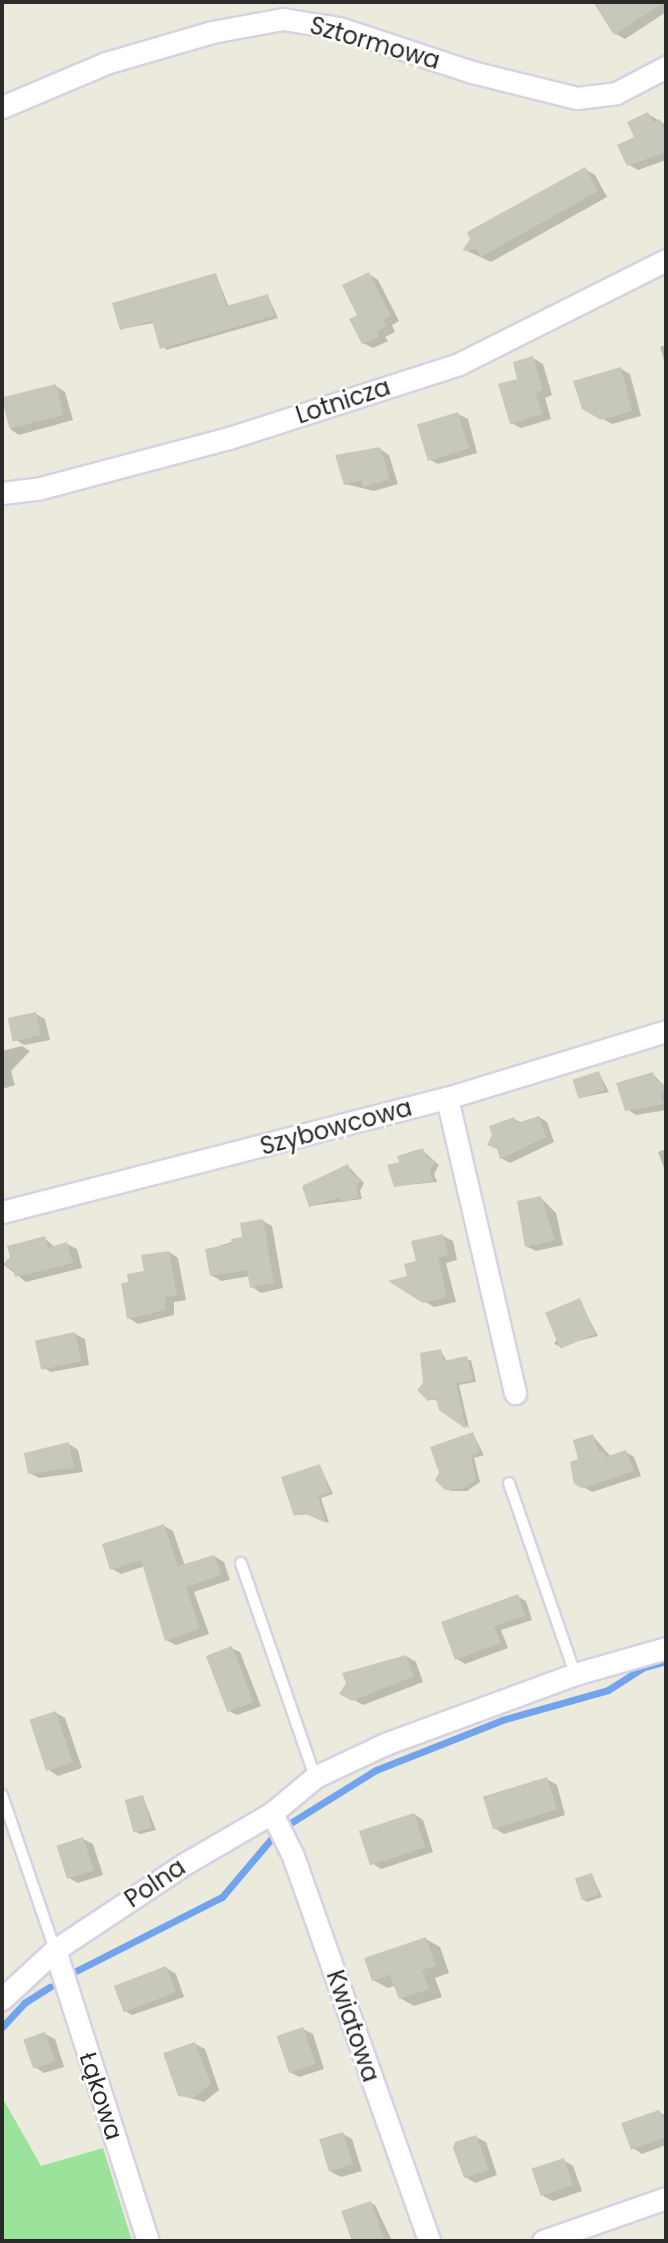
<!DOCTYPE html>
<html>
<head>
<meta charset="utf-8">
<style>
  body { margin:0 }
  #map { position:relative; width:668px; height:2243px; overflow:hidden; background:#eceadd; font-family:Poppins,sans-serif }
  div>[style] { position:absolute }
  .green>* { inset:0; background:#9be29a }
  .shadow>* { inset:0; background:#0003 }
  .stream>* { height:7px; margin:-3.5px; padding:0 3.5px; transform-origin:3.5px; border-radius:3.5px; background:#71a4ed }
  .building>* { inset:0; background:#c7c7bb; transform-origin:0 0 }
  .roads { filter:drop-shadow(2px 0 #d4d2e3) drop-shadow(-2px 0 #d4d2e3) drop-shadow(0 2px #d4d2e3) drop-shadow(0 -2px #d4d2e3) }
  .service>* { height:10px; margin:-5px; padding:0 5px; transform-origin:5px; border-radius:5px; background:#fff }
  .minor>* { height:21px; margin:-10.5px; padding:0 10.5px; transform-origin:10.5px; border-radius:10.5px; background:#fff }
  span { translate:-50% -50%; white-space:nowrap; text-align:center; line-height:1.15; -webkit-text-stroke:5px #fff; paint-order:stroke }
  .street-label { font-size:24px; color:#2a2a2a }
  .frame { position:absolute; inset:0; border:4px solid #2a2a2a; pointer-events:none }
</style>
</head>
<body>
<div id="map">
  <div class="green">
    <i style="clip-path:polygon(2px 2097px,41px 2166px,103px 2148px,132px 2241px,2px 2241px)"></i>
  </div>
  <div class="shadow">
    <i style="clip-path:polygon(606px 2px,666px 2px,666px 12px,625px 39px,616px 34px,598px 7px)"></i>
    <i style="clip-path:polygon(648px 114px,666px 125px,666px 160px,638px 170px,629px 165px)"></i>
    <i style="clip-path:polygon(585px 169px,595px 175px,607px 197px,491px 262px,465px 250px)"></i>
    <i style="clip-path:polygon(369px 274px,378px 280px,399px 321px,392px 325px,395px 332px,385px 337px,388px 341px,373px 348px,363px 343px,360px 316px)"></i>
    <i style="clip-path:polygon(216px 275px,229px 307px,268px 296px,278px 318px,166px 350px,154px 323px,121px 329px)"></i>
    <i style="clip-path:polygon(666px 345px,666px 367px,660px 347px)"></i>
    <i style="clip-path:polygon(533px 358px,543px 364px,552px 395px,545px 398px,551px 419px,521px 428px,511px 423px,520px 380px)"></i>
    <i style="clip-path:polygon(621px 369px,630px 374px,641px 416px,612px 424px,583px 408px)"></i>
    <i style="clip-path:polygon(56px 386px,65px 392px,73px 420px,19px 435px,10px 429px)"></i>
    <i style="clip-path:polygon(458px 414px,468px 419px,477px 453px,438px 464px,428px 459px)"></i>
    <i style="clip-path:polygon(380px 449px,389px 455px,398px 484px,374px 491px,345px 484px,337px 456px)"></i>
    <i style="clip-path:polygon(36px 1014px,45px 1019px,50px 1040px,24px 1045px,15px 1039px)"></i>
    <i style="clip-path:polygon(22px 1046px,30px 1051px,11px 1071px,15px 1085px,2px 1089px,2px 1051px)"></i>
    <i style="clip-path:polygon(599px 1073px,609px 1092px,580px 1098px)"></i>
    <i style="clip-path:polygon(653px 1074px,666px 1088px,666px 1110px,636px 1115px,627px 1109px)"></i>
    <i style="clip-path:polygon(539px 1117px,547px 1122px,554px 1142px,510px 1163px,501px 1158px,499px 1150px,514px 1119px,522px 1123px)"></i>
    <i style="clip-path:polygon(666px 1149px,666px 1173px,658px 1152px)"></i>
    <i style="clip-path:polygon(422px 1150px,439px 1165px,434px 1174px,437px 1182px,396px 1186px,401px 1163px)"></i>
    <i style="clip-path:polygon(348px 1166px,364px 1183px,360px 1191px,362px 1199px,310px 1206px)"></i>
    <i style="clip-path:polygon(540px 1197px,556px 1213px,563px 1245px,536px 1251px,526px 1246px)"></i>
    <i style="clip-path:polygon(263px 1221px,272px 1226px,283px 1288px,261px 1293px,252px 1287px,250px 1276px,221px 1281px,211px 1275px,207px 1250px,244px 1238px)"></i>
    <i style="clip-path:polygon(443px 1236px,453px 1241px,457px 1260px,446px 1263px,456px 1302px,434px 1307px,392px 1282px,409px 1278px)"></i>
    <i style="clip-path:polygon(44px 1238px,55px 1247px,67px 1244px,77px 1249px,82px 1268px,26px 1282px,4px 1265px)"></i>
    <i style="clip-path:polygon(169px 1252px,178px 1258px,186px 1300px,174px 1302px,174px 1315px,138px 1324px,129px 1318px,131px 1283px)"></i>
    <i style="clip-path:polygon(579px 1300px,598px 1336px,559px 1346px,554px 1344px)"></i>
    <i style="clip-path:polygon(75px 1334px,85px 1339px,89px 1365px,51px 1372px,42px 1367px)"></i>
    <i style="clip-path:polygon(441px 1351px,447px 1362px,471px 1360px,476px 1382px,459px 1385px,469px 1428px,441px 1409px,438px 1401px,429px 1399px)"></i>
    <i style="clip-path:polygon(473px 1434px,484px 1455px,474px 1458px,480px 1482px,467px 1491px,451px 1491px,446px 1489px)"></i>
    <i style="clip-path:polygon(593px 1436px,611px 1457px,626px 1452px,634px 1457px,641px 1476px,592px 1492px,576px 1483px)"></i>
    <i style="clip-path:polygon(69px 1444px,78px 1450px,83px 1472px,39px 1478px,29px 1473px)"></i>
    <i style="clip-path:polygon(320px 1466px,333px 1494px,321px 1498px,329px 1523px,309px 1514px,296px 1515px)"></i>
    <i style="clip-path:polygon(164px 1526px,173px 1531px,185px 1566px,214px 1556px,224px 1562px,230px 1580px,194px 1592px,209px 1634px,176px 1645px,166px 1640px,145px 1566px,121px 1574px,112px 1569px)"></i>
    <i style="clip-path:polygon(517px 1596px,526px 1601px,532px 1620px,501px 1630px,508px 1648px,465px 1664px,457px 1659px)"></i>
    <i style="clip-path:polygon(231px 1648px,240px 1652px,261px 1706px,237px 1715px,229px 1711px)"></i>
    <i style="clip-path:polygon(406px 1656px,416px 1662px,423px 1682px,363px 1705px,342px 1693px)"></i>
    <i style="clip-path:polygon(56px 1713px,65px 1718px,82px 1768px,58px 1776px,49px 1770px)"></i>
    <i style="clip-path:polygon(547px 1779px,557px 1785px,565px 1815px,504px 1834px,494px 1828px)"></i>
    <i style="clip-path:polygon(143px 1797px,156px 1830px,140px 1834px,136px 1832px)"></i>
    <i style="clip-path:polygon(414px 1814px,423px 1820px,433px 1852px,381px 1869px,372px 1863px)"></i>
    <i style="clip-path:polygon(83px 1839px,93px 1844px,103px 1875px,78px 1883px,69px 1878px)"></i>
    <i style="clip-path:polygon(592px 1875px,602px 1897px,587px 1902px,583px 1899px)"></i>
    <i style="clip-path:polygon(426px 1939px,440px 1947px,449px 1973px,435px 1978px,442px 1997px,414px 2006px,400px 1998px,396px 1985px,388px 1988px,373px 1980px)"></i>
    <i style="clip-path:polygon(166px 1968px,176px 1974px,184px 1997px,132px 2015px,123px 2010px)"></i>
    <i style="clip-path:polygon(303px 2029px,313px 2034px,324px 2069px,299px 2077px,290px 2072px)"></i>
    <i style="clip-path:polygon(45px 2034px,55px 2039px,64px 2067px,44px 2073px,35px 2067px)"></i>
    <i style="clip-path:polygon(195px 2044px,205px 2049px,219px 2090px,204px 2102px,180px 2095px)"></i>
    <i style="clip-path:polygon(659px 2112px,666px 2116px,666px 2145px,642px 2154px,633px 2148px)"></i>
    <i style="clip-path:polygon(343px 2134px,352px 2139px,362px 2171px,341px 2177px,331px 2172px)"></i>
    <i style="clip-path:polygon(476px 2137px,486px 2142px,497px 2175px,475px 2183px,465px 2177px)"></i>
    <i style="clip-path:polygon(563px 2160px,573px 2166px,582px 2191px,553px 2201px,543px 2196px)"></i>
    <i style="clip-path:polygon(371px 2203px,375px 2205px,392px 2241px,354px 2241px,344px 2212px)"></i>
  </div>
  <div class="stream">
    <i style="left:292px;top:1822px;width:99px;rotate:-31.8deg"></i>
    <i style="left:376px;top:1770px;width:136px;rotate:-21.6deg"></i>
    <i style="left:502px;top:1720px;width:110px;rotate:-15.8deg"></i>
    <i style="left:608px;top:1690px;width:43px;rotate:-32.6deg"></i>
    <i style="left:644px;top:1667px;width:23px;rotate:-15deg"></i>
    <i style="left:74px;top:1972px;width:166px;rotate:-26.9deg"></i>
    <i style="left:222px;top:1897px;width:76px;rotate:-49.8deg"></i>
    <i style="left:2px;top:2027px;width:33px;rotate:-47deg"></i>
    <i style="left:24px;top:2003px;width:31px;rotate:-32deg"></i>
  </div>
  <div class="building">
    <i style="clip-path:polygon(593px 2px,665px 2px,614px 35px)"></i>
    <i style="clip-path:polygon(648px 112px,653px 122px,660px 119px,666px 133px,666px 152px,627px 166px,617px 145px,634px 137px,627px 122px)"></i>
    <i style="clip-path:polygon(585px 167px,598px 191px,481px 257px,476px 249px,462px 251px,470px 239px,467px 232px)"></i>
    <i style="clip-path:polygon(369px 272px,391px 316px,383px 320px,387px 326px,377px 331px,379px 336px,362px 344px,349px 319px,357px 315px,342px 285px)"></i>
    <i style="clip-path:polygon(216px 273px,226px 306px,268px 294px,274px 316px,160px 349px,152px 321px,120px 330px,112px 303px)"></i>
    <i style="clip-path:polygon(533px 356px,543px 390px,536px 393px,542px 414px,510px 424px,498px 384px,517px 379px,513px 362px)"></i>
    <i style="clip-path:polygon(621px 367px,632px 411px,601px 420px,582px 409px,573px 381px)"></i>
    <i style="left:56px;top:384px;width:32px;height:56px;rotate:76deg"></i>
    <i style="left:458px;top:412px;width:38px;height:43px;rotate:73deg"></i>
    <i style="clip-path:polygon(380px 447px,390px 479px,363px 487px,361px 480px,344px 485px,335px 455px)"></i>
    <i style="left:36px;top:1012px;width:24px;height:29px;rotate:78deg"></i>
    <i style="left:599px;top:1071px;width:20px;height:28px;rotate:72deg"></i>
    <i style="clip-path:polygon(653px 1072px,656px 1080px,666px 1086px,661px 1096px,664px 1104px,625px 1111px,616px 1083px)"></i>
    <i style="clip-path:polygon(539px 1116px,546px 1137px,500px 1159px,497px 1149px,487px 1145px,492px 1135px,489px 1126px,514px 1117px,517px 1123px)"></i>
    <i style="clip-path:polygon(423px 1148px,426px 1157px,435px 1162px,430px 1171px,433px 1181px,394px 1187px,387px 1165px,399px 1162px,397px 1156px)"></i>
    <i style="clip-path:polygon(348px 1164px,351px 1173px,361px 1179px,356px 1188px,359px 1197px,346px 1202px,338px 1198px,309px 1207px,302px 1186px)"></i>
    <i style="clip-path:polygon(541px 1196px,555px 1240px,525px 1247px,517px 1201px)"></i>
    <i style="clip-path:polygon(263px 1219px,274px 1283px,250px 1288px,247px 1270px,210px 1276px,205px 1249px,232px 1244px,231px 1239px,242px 1237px,240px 1223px)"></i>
    <i style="clip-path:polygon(443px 1234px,448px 1255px,438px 1258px,447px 1297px,423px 1303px,388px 1281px,407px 1276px,404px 1264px,416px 1261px,411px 1241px)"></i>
    <i style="clip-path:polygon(45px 1236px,48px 1248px,67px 1242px,73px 1263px,15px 1277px,13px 1269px,2px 1265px,10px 1257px,7px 1246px)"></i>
    <i style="clip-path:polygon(169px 1251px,177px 1295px,165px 1297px,165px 1310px,127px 1319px,121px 1283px,128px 1282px,127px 1274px,144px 1271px,141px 1255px)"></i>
    <i style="left:580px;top:1298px;width:39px;height:38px;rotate:67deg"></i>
    <i style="left:75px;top:1332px;width:30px;height:41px;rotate:78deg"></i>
    <i style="clip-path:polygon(441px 1349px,443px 1361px,467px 1356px,473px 1380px,456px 1383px,466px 1429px,439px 1410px,436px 1398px,428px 1401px,417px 1390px,423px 1383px,420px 1353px)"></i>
    <i style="clip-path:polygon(473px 1432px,480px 1453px,471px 1456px,476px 1480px,462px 1489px,445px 1490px,435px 1480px,439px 1473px,430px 1447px)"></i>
    <i style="clip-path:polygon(593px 1434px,599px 1452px,604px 1451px,606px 1457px,626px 1450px,634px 1471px,582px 1488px,574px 1484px,570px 1462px,578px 1459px,573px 1440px)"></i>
    <i style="clip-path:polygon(69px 1442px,74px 1468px,28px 1474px,24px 1453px)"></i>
    <i style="clip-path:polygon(320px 1464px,330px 1492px,318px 1496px,326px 1523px,304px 1513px,294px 1516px,281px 1477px)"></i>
    <i style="clip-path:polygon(164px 1524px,178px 1566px,214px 1555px,221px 1575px,186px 1587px,200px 1629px,165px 1641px,141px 1560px,110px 1570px,102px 1544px)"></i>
    <i style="clip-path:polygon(518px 1594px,525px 1616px,494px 1626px,501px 1643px,455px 1660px,441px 1622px)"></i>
    <i style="left:232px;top:1646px;width:60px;height:28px;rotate:69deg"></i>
    <i style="clip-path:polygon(406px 1655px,414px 1676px,352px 1701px,339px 1694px,346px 1683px,342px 1673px)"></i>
    <i style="left:56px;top:1711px;width:54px;height:28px;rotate:72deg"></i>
    <i style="left:547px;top:1777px;width:34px;height:67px;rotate:73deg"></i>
    <i style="left:143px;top:1795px;width:34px;height:19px;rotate:75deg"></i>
    <i style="left:414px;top:1813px;width:36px;height:58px;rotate:72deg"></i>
    <i style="left:83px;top:1837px;width:35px;height:28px;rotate:72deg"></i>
    <i style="left:592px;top:1873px;width:23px;height:18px;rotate:72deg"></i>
    <i style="clip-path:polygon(426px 1937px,436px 1966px,422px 1970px,429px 1989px,399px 1999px,390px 1975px,372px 1981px,364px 1958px)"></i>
    <i style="left:166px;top:1966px;width:28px;height:56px;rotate:69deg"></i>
    <i style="left:303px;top:2027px;width:39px;height:28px;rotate:71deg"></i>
    <i style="left:45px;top:2032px;width:31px;height:23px;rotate:71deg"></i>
    <i style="clip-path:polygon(195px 2042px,211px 2084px,193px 2098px,178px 2096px,163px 2053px)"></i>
    <i style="clip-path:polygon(659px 2110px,662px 2118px,666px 2116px,666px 2137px,631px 2150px,621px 2123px)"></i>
    <i style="left:343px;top:2132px;width:34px;height:25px;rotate:73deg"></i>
    <i style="clip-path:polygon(476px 2135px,489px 2170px,464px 2178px,453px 2148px,455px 2142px)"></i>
    <i style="left:564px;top:2158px;width:29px;height:34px;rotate:72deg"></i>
    <i style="clip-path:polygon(371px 2201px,385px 2241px,352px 2241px,341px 2211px)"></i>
  </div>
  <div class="roads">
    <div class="service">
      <i style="left:509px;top:1483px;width:202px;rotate:70.9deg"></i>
      <i style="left:241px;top:1563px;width:226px;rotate:70.9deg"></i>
      <i style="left:2px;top:1795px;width:164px;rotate:71.1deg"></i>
    </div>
    <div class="minor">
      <i style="left:2px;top:107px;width:113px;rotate:-22.9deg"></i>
      <i style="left:106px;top:63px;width:110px;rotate:-16.3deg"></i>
      <i style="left:212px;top:32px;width:72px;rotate:-10.4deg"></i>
      <i style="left:283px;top:19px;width:57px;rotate:9.1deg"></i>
      <i style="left:339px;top:28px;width:140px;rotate:18.3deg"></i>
      <i style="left:472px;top:72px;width:108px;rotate:13.9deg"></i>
      <i style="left:577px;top:98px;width:39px;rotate:-7deg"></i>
      <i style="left:616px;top:93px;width:56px;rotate:-27.5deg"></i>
      <i style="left:2px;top:493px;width:35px;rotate:-7deg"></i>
      <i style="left:37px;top:489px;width:199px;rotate:-14.9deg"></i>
      <i style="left:229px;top:438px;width:242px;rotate:-17.8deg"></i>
      <i style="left:459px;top:364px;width:232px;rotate:-26.7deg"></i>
      <i style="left:447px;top:1098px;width:303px;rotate:77deg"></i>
      <i style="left:2px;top:1212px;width:459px;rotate:-14.4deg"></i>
      <i style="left:447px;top:1098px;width:229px;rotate:-17deg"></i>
      <i style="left:272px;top:1813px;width:48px;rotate:64deg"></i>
      <i style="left:293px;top:1856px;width:408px;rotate:70.5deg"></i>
      <i style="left:55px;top:1950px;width:305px;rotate:72.3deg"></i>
      <i style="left:2px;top:1999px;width:72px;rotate:-42.8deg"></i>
      <i style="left:55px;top:1950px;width:157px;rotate:-33.6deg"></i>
      <i style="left:186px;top:1863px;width:99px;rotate:-30.2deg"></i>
      <i style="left:272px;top:1813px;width:56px;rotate:-39.9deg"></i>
      <i style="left:315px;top:1777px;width:77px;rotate:-25.2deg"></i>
      <i style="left:385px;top:1744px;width:202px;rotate:-20.2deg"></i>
      <i style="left:575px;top:1674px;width:95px;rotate:-15.9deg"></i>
      <i style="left:543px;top:2241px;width:130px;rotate:-19.3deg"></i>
    </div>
  </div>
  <div class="street-label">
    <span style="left:375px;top:43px;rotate:16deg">Sztormowa</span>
    <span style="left:343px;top:401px;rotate:-18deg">Lotnicza</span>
    <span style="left:336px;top:1127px;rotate:-15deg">Szybowcowa</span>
    <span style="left:155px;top:1883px;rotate:-34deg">Polna</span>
    <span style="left:353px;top:2026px;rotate:71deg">Kwiatowa</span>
    <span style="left:101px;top:2096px;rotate:72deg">Łąkowa</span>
  </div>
  <div class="frame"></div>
</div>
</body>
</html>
